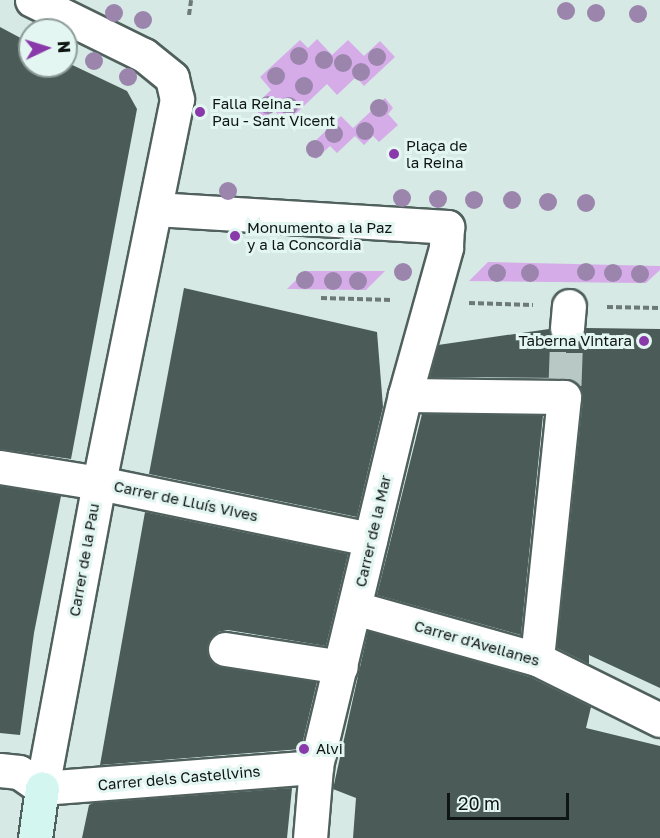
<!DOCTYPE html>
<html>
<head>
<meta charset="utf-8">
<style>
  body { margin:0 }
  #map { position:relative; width:660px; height:838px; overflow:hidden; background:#d6e9e4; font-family:"Golos Text",sans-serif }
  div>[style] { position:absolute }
  .green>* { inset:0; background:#d5ace8 }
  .building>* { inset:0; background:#4b5b57 }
  .street-tunnel>* { height:33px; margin-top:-16.5px; transform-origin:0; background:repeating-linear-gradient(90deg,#b8c9c5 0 33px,transparent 0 49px) }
  .path>* { height:4px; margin-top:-2px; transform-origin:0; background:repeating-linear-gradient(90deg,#6c7976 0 6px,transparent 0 9px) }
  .roads { filter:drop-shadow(2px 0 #50605d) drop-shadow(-2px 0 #50605d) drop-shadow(0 2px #50605d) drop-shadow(0 -2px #50605d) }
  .street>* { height:33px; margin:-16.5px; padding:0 16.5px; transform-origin:16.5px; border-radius:16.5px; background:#fff }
  .secondary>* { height:33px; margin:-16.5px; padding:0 16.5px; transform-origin:16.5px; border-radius:16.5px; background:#d3f6f0 }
  .trees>* { width:18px; height:18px; margin:-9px; border-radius:50%; background:#9b85ad }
  .dots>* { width:16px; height:16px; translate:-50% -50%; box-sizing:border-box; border:3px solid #e3f6f1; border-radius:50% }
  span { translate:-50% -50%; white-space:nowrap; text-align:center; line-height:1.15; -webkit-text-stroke:6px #e3f6f1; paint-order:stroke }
  .poi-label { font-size:15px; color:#0e1513 }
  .left { translate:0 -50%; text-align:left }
  .right { translate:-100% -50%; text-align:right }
  .street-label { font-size:15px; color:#0e1513 }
  .north { position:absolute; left:18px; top:18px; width:60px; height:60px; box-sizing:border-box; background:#e3f6f1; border:2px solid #8e9c98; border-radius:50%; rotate:86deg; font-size:16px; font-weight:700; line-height:24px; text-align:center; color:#0e1513 }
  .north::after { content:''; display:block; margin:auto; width:21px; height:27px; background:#8939a9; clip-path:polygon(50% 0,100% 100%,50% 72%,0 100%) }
  .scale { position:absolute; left:447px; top:793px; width:122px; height:27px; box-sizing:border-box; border:3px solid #0e1513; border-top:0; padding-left:8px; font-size:18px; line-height:21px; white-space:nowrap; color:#0e1513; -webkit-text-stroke:4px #e3f6f1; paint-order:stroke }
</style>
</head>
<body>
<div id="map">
  <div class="green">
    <i style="clip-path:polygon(317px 39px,332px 55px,348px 40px,364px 56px,380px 41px,395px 57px,364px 86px,356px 77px,337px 95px,327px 84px,286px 123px,274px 110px,264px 119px,253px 107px,271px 90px,260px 77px,300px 40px,308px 48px)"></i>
    <i style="clip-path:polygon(385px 98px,393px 108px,388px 114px,398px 125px,379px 142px,373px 136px,364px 145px,355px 136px,337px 153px,330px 146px,316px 159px,307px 149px,341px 116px,353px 128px)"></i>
    <i style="clip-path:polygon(488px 262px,660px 266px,660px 270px,646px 283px,469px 281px)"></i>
    <i style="clip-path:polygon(305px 271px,385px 271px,366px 290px,287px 289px)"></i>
  </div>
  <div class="building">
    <i style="clip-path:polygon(0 27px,30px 43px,30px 66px,66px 66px,66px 62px,127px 91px,137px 109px,71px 459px,0 449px)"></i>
    <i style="clip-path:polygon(184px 288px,377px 332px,383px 407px,357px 517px,149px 474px)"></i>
    <i style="clip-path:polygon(586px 328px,660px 329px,660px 688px,589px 655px,589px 664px,557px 648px,583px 399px,581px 388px,564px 378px,430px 377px,438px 345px,549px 329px,556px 343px,566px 347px,582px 339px)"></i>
    <i style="clip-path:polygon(422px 414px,543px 415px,521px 635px,377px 595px)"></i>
    <i style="clip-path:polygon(0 486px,61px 496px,34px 633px,20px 735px,0 733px)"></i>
    <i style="clip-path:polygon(145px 512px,348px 554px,326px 646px,228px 630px,218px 632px,207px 646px,208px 656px,222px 667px,317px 682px,301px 749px,100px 765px)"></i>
    <i style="clip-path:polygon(368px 631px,530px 677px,591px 707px,586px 728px,660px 746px,660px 838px,353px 838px,356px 798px,333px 789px)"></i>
    <i style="clip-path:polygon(292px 788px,287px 838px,82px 838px,89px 805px,93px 803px)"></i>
  </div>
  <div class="street-tunnel">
    <i style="left:565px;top:385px;width:57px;rotate:-88deg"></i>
  </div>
  <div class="path">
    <i style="left:189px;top:15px;width:15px;rotate:-82deg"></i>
    <i style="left:321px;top:298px;width:71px;rotate:1.6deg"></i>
    <i style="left:469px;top:303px;width:64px;rotate:1.8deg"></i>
    <i style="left:607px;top:307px;width:53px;rotate:1.1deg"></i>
  </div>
  <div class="roads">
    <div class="street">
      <i style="left:32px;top:0;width:125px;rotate:26.2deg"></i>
      <i style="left:144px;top:55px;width:36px;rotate:39deg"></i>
      <i style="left:172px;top:78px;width:22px;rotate:77deg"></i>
      <i style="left:177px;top:99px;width:392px;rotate:101.5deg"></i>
      <i style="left:99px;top:483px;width:310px;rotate:100.6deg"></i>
      <i style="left:155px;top:209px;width:293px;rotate:3.5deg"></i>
      <i style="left:447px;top:227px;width:21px;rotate:93deg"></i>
      <i style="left:446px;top:248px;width:153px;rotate:105.6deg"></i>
      <i style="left:405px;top:395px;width:382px;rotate:103.5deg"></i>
      <i style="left:316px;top:767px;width:71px;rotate:94.8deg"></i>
      <i style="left:567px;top:328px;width:22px;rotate:-85deg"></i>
      <i style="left:405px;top:395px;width:159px;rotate:0.7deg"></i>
      <i style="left:564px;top:397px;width:263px;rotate:95.9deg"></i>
      <i style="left:0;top:467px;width:100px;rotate:9.2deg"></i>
      <i style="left:99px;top:483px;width:277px;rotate:11.7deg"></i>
      <i style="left:355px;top:608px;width:189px;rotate:15.7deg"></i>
      <i style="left:537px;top:659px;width:137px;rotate:26.4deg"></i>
      <i style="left:225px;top:649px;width:117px;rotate:8.8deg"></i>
      <i style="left:0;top:770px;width:19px;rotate:6deg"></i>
      <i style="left:19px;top:772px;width:28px;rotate:35deg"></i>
      <i style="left:42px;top:788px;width:275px;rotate:-4.4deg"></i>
    </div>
    <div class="secondary">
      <i style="left:35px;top:838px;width:50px;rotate:-82deg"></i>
    </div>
  </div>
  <div class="trees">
    <i style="left:566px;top:11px"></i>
    <i style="left:114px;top:13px"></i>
    <i style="left:596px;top:13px"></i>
    <i style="left:638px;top:14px"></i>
    <i style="left:143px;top:20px"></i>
    <i style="left:299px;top:56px"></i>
    <i style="left:377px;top:57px"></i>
    <i style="left:324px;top:60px"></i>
    <i style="left:94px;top:61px"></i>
    <i style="left:343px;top:63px"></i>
    <i style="left:361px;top:72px"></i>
    <i style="left:276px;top:76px"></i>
    <i style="left:128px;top:77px"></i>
    <i style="left:304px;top:86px"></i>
    <i style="left:268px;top:105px"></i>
    <i style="left:289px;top:106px"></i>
    <i style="left:379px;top:108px"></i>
    <i style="left:365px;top:131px"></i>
    <i style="left:334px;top:134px"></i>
    <i style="left:315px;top:149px"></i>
    <i style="left:228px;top:191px"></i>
    <i style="left:402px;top:198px"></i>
    <i style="left:438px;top:199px"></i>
    <i style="left:474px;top:200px"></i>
    <i style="left:512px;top:200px"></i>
    <i style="left:548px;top:202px"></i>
    <i style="left:586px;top:203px"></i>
    <i style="left:403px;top:272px"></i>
    <i style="left:586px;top:272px"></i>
    <i style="left:497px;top:273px"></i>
    <i style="left:530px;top:273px"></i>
    <i style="left:613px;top:273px"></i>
    <i style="left:640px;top:274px"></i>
    <i style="left:305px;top:280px"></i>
    <i style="left:333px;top:281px"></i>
    <i style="left:358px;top:281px"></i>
  </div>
  <div class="dots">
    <i style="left:200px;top:112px;background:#8939a9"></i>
    <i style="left:394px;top:154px;background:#8939a9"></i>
    <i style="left:235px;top:236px;background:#8939a9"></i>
    <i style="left:644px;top:341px;background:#8939a9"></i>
    <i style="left:304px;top:749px;background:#8939a9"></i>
  </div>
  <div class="poi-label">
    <span class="left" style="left:212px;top:112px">Falla Reina -<br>Pau - Sant Vicent</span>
    <span class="left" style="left:406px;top:154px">Plaça de<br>la Reina</span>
    <span class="left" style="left:247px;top:236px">Monumento a la Paz<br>y a la Concordia</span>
    <span class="right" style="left:632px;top:341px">Taberna Vintara</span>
    <span class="left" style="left:316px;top:749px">Alvi</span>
  </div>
  <div class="street-label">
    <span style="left:186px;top:501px;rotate:12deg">Carrer de Lluís Vives</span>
    <span style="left:373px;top:531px;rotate:-77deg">Carrer de la Mar</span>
    <span style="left:84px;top:560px;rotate:-80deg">Carrer de la Pau</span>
    <span style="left:477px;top:643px;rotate:16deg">Carrer d'Avellanes</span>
    <span style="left:179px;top:778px;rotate:-5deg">Carrer dels Castellvins</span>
  </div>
  <div class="north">N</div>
  <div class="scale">20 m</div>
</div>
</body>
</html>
